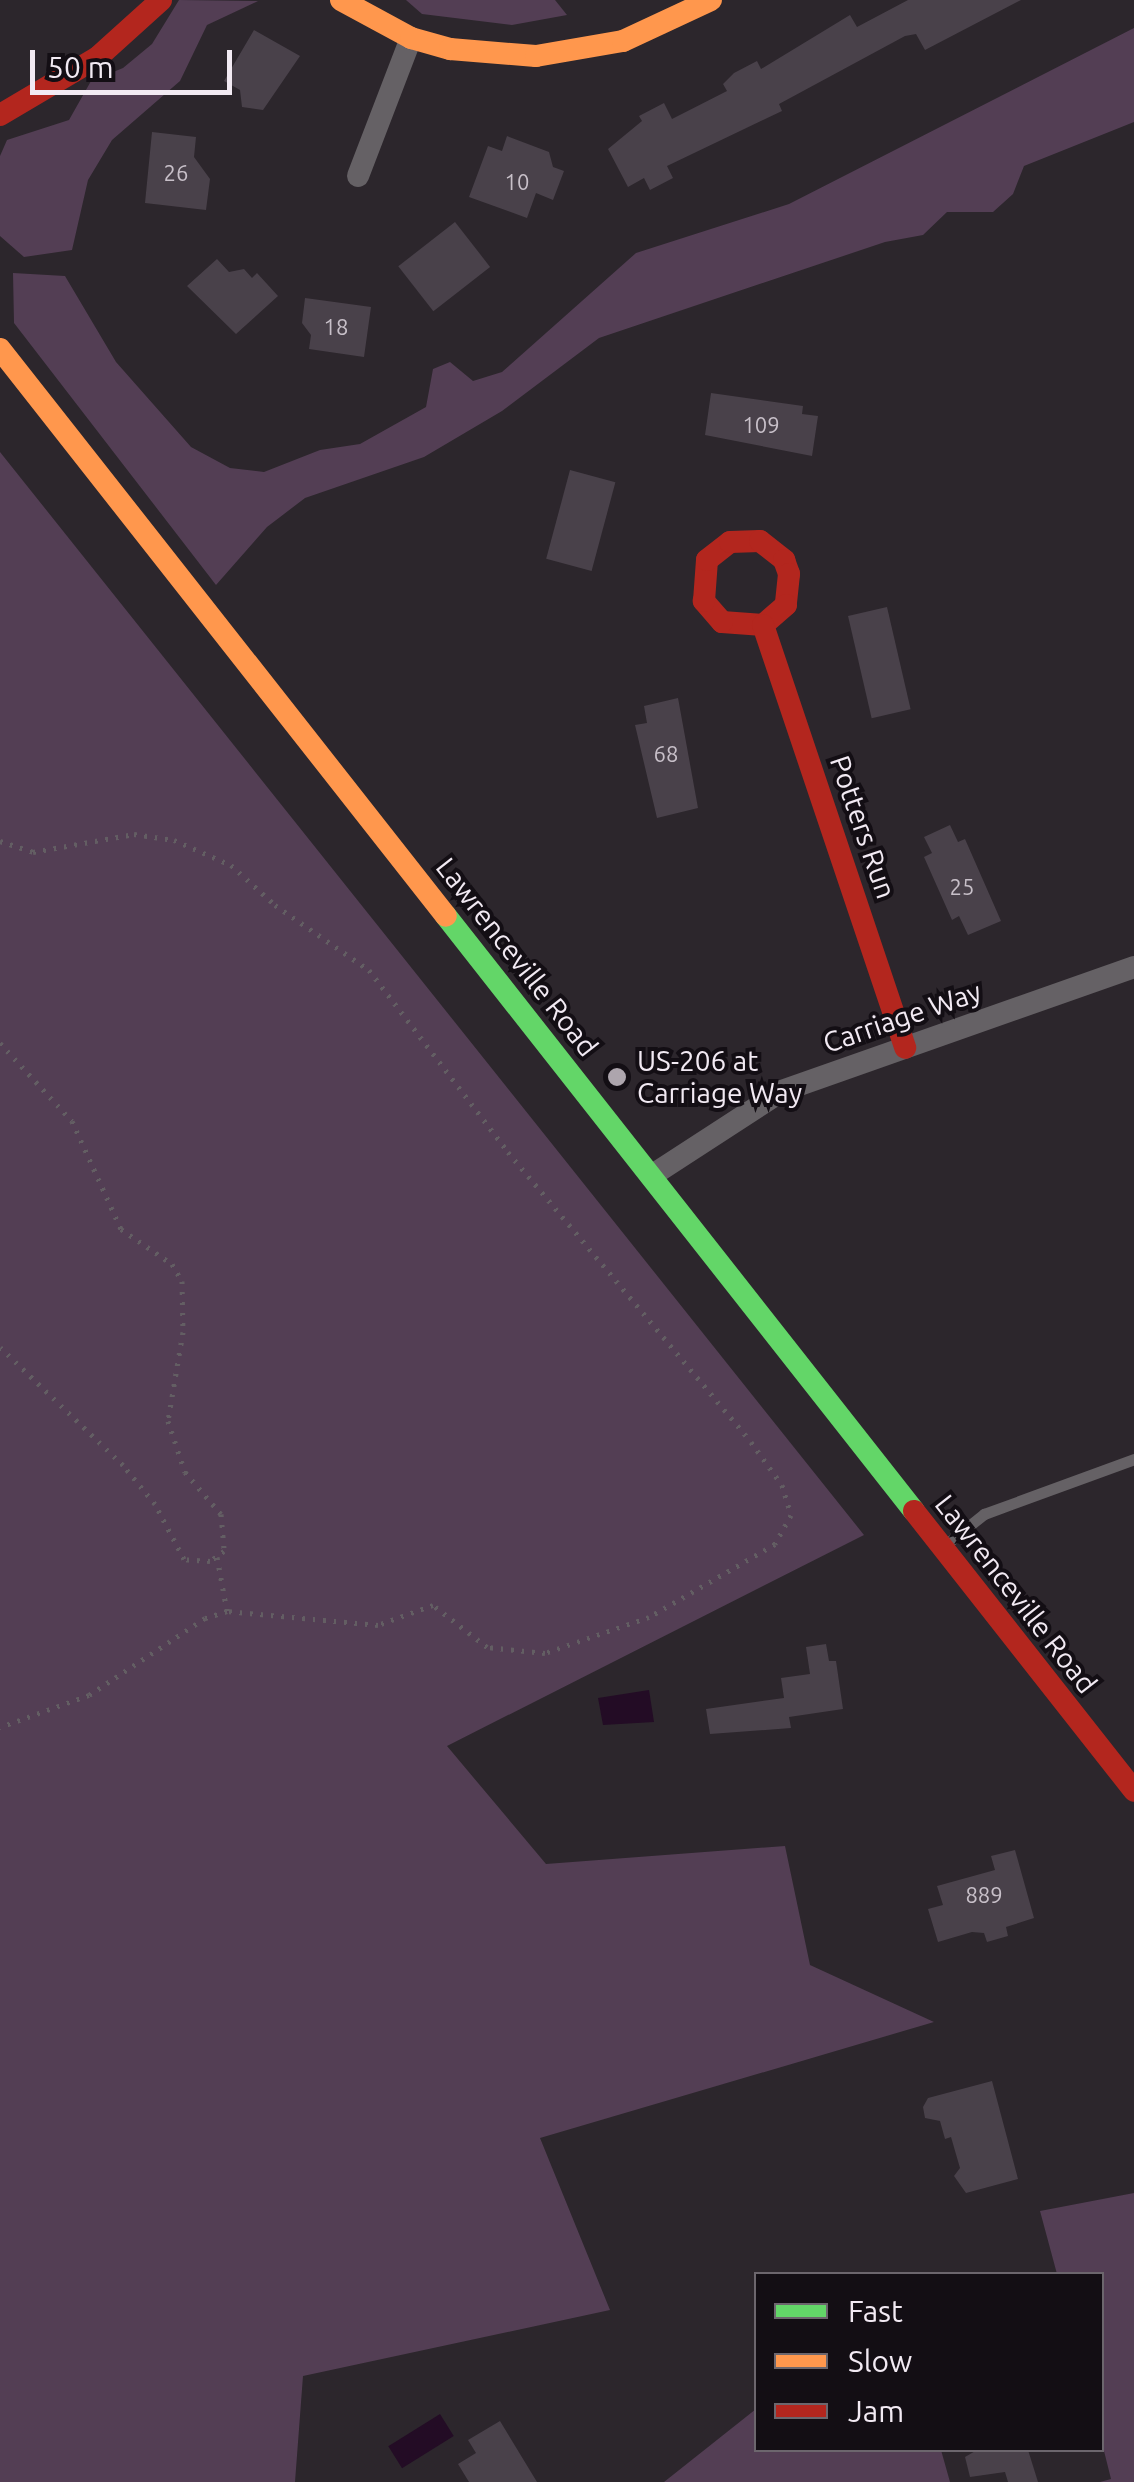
<!DOCTYPE html>
<html>
<head>
<meta charset="utf-8">
<style>
  body { margin:0 }
  #map { position:relative; width:1134px; height:2482px; overflow:hidden; background:#2c262c; font-family:Ubuntu,sans-serif }
  div>[style] { position:absolute }
  .green>* { inset:0; background:#533e54 }
  .water>* { inset:0; background:#230c25; transform-origin:0 0 }
  .building>* { inset:0; background:#49414a; transform-origin:0 0 }
  .path>* { height:5px; margin-top:-2.5px; transform-origin:0; background:repeating-linear-gradient(90deg,#635e63 0 2.5px,transparent 0 10.5px) }
  .lane>* { height:11px; margin:-5.5px; padding:0 5.5px; transform-origin:5.5px; border-radius:5.5px; background:#656165 }
  .street>* { height:22px; margin:-11px; padding:0 11px; transform-origin:11px; border-radius:11px; background:#656165 }
  .fast>* { height:22px; margin:-11px; padding:0 11px; transform-origin:11px; border-radius:11px; background:#63d668 }
  .slow>* { height:22px; margin:-11px; padding:0 11px; transform-origin:11px; border-radius:11px; background:#ff974d }
  .jam>* { height:22px; margin:-11px; padding:0 11px; transform-origin:11px; border-radius:11px; background:#b3261e }
  .dots>* { width:28px; height:28px; translate:-50% -50%; box-sizing:border-box; border:5px solid #130e14; border-radius:50% }
  span { translate:-50% -50%; white-space:nowrap; text-align:center; line-height:1.15; -webkit-text-stroke:8px #130e14; paint-order:stroke }
  .number-label { font-size:22px; color:#c8c0c9 }
  .number-label span { -webkit-text-stroke-width:0 }
  .street-label { font-size:28px; color:#f2eaf3 }
  .poi-label { font-size:28px; color:#f2eaf3 }
  .left { translate:0 -50%; text-align:left }
  .legend { position:absolute; left:754px; top:2272px; width:350px; height:180px; box-sizing:border-box; background:#130e14; border:2px solid #6c666d; margin:0; padding:12px 18px; list-style:none; font-size:30px; color:#f2eaf3 }
  .legend li { display:flex; align-items:center; gap:20px; height:50px }
  .legend b { width:50px; border:2px solid #6c666d }
  .scale { position:absolute; left:30px; top:50px; width:202px; height:45px; box-sizing:border-box; border:5px solid #f2eaf3; border-top:0; padding-left:12px; font-size:30px; line-height:35px; white-space:nowrap; color:#f2eaf3; -webkit-text-stroke:8px #130e14; paint-order:stroke }
</style>
</head>
<body>
<div id="map">
  <div class="green">
    <i style="clip-path:polygon(179px 0,258px 1px,207px 25px,180px 81px,112px 140px,88px 180px,72px 250px,24px 257px,0 236px,0 156px,7px 140px,69px 120px,91px 81px,123px 68px,152px 44px)"></i>
    <i style="clip-path:polygon(406px 0,555px 0,567px 15px,512px 25px,422px 14px)"></i>
    <i style="clip-path:polygon(1134px 28px,1134px 122px,1024px 166px,1013px 194px,993px 212px,947px 212px,923px 235px,885px 242px,599px 338px,502px 411px,424px 457px,305px 498px,267px 527px,216px 585px,14px 323px,13px 273px,65px 276px,116px 362px,191px 447px,230px 468px,264px 472px,320px 450px,360px 444px,426px 407px,433px 369px,450px 362px,473px 381px,502px 372px,636px 253px,789px 204px)"></i>
    <i style="clip-path:polygon(0 452px,864px 1535px,447px 1746px,546px 1864px,785px 1846px,810px 1965px,934px 2022px,540px 2138px,610px 2310px,303px 2376px,295px 2482px,0 2482px)"></i>
    <i style="clip-path:polygon(1134px 2193px,1134px 2482px,1100px 2482px,1111px 2479px,1102px 2443px,1102px 2274px,1057px 2274px,1040px 2211px)"></i>
    <i style="clip-path:polygon(756px 2409px,756px 2450px,941px 2450px,950px 2482px,664px 2482px)"></i>
  </div>
  <div class="water">
    <i style="clip-path:polygon(649px 1690px,654px 1722px,603px 1725px,598px 1698px)"></i>
    <i style="left:440px;top:2414px;width:26px;height:61px;rotate:58deg"></i>
  </div>
  <div class="building">
    <i style="clip-path:polygon(908px 0,1021px 0,925px 50px,916px 34px,905px 36px,779px 104px,782px 111px,667px 166px,673px 178px,650px 190px,644px 178px,628px 187px,608px 149px,642px 121px,639px 116px,664px 103px,672px 119px,727px 91px,723px 84px,734px 73px,757px 61px,761px 69px,850px 15px,857px 27px)"></i>
    <i style="clip-path:polygon(254px 30px,300px 56px,263px 110px,242px 107px,240px 90px,224px 81px)"></i>
    <i style="clip-path:polygon(152px 132px,196px 137px,194px 157px,210px 179px,206px 210px,145px 203px)"></i>
    <i style="clip-path:polygon(507px 136px,549px 152px,553px 167px,564px 171px,553px 200px,536px 193px,527px 218px,469px 197px,488px 146px,502px 151px)"></i>
    <i style="left:455px;top:222px;width:57px;height:72px;rotate:52deg"></i>
    <i style="clip-path:polygon(217px 259px,229px 272px,244px 269px,252px 278px,257px 273px,278px 296px,236px 334px,187px 286px)"></i>
    <i style="clip-path:polygon(305px 298px,371px 307px,364px 357px,309px 349px,311px 335px,302px 323px)"></i>
    <i style="clip-path:polygon(711px 393px,803px 406px,802px 414px,818px 416px,812px 456px,705px 435px)"></i>
    <i style="left:570px;top:470px;width:47px;height:92px;rotate:15deg"></i>
    <i style="left:887px;top:607px;width:105px;height:40px;rotate:77deg"></i>
    <i style="clip-path:polygon(678px 698px,698px 808px,657px 818px,635px 725px,647px 723px,644px 706px)"></i>
    <i style="clip-path:polygon(950px 825px,958px 842px,965px 839px,1001px 921px,968px 935px,959px 916px,952px 920px,924px 857px,932px 853px,924px 837px)"></i>
    <i style="clip-path:polygon(826px 1644px,829px 1661px,836px 1661px,843px 1709px,789px 1717px,791px 1728px,710px 1734px,706px 1709px,784px 1698px,781px 1678px,810px 1674px,806px 1647px)"></i>
    <i style="clip-path:polygon(1015px 1850px,1034px 1918px,1006px 1927px,1008px 1936px,987px 1942px,984px 1933px,972px 1932px,938px 1942px,928px 1909px,943px 1905px,937px 1886px,995px 1870px,991px 1856px)"></i>
    <i style="clip-path:polygon(992px 2081px,1018px 2179px,966px 2193px,954px 2176px,960px 2168px,951px 2137px,945px 2139px,940px 2121px,925px 2118px,923px 2107px,928px 2098px)"></i>
    <i style="clip-path:polygon(500px 2421px,537px 2482px,469px 2482px,458px 2464px,476px 2453px,468px 2440px)"></i>
    <i style="clip-path:polygon(977px 2450px,1028px 2450px,1038px 2482px,1008px 2482px,1005px 2472px,970px 2477px,965px 2457px)"></i>
  </div>
  <div class="path">
    <i style="left:0;top:841px;width:35px;rotate:18deg"></i>
    <i style="left:33px;top:852px;width:103px;rotate:-10.1deg"></i>
    <i style="left:134px;top:834px;width:40px;rotate:8.5deg"></i>
    <i style="left:174px;top:840px;width:62px;rotate:23.7deg"></i>
    <i style="left:231px;top:865px;width:59px;rotate:42.3deg"></i>
    <i style="left:275px;top:905px;width:114px;rotate:34.7deg"></i>
    <i style="left:369px;top:970px;width:229px;rotate:52.6deg"></i>
    <i style="left:508px;top:1152px;width:378px;rotate:50deg"></i>
    <i style="left:751px;top:1442px;width:53px;rotate:54.2deg"></i>
    <i style="left:782px;top:1485px;width:31px;rotate:73deg"></i>
    <i style="left:791px;top:1515px;width:33px;rotate:119deg"></i>
    <i style="left:775px;top:1544px;width:146px;rotate:149.9deg"></i>
    <i style="left:649px;top:1617px;width:110px;rotate:160.9deg"></i>
    <i style="left:545px;top:1653px;width:58px;rotate:-174.1deg"></i>
    <i style="left:487px;top:1647px;width:68px;rotate:-142.1deg"></i>
    <i style="left:433px;top:1605px;width:59px;rotate:160deg"></i>
    <i style="left:378px;top:1625px;width:152px;rotate:-174.7deg"></i>
    <i style="left:227px;top:1611px;width:23px;rotate:162deg"></i>
    <i style="left:205px;top:1618px;width:139px;rotate:146.4deg"></i>
    <i style="left:89px;top:1695px;width:95px;rotate:160.2deg"></i>
    <i style="left:0;top:1043px;width:106px;rotate:47.3deg"></i>
    <i style="left:72px;top:1121px;width:119px;rotate:65.6deg"></i>
    <i style="left:121px;top:1229px;width:62px;rotate:34.5deg"></i>
    <i style="left:172px;top:1264px;width:20px;rotate:60deg"></i>
    <i style="left:182px;top:1281px;width:51px;rotate:88.9deg"></i>
    <i style="left:183px;top:1332px;width:90px;rotate:99.6deg"></i>
    <i style="left:168px;top:1421px;width:54px;rotate:71.6deg"></i>
    <i style="left:185px;top:1472px;width:55px;rotate:49.4deg"></i>
    <i style="left:221px;top:1514px;width:37px;rotate:85deg"></i>
    <i style="left:224px;top:1551px;width:17px;rotate:144deg"></i>
    <i style="left:210px;top:1561px;width:26px;rotate:-176deg"></i>
    <i style="left:184px;top:1559px;width:62px;rotate:-117.8deg"></i>
    <i style="left:155px;top:1504px;width:50px;rotate:-129.4deg"></i>
    <i style="left:123px;top:1465px;width:170px;rotate:-136.2deg"></i>
    <i style="left:217px;top:1557px;width:55px;rotate:79.5deg"></i>
  </div>
  <div class="lane">
    <i style="left:949px;top:1542px;width:45px;rotate:-38.7deg"></i>
    <i style="left:984px;top:1514px;width:160px;rotate:-20.1deg"></i>
  </div>
  <div class="street">
    <i style="left:358px;top:176px;width:148px;rotate:-69deg"></i>
    <i style="left:651px;top:1176px;width:156px;rotate:-33deg"></i>
    <i style="left:782px;top:1091px;width:373px;rotate:-19.4deg"></i>
  </div>
  <div class="fast">
    <i style="left:446px;top:916px;width:757px;rotate:51.81deg"></i>
  </div>
  <div class="slow">
    <i style="left:341px;top:0;width:80px;rotate:28.5deg"></i>
    <i style="left:411px;top:38px;width:41px;rotate:15.8deg"></i>
    <i style="left:450px;top:49px;width:86px;rotate:4.7deg"></i>
    <i style="left:536px;top:56px;width:88px;rotate:-9.8deg"></i>
    <i style="left:623px;top:41px;width:97px;rotate:-25deg"></i>
    <i style="left:0;top:349px;width:721px;rotate:51.81deg"></i>
  </div>
  <div class="jam">
    <i style="left:0;top:115px;width:114px;rotate:-30.6deg"></i>
    <i style="left:98px;top:57px;width:85px;rotate:-42.1deg"></i>
    <i style="left:763px;top:625px;width:41px;rotate:-175.8deg"></i>
    <i style="left:722px;top:622px;width:28px;rotate:-131deg"></i>
    <i style="left:704px;top:601px;width:41px;rotate:-85.8deg"></i>
    <i style="left:707px;top:560px;width:29px;rotate:-38deg"></i>
    <i style="left:730px;top:542px;width:30px;rotate:-2deg"></i>
    <i style="left:760px;top:541px;width:31px;rotate:38deg"></i>
    <i style="left:784px;top:560px;width:15px;rotate:70deg"></i>
    <i style="left:789px;top:574px;width:31px;rotate:96deg"></i>
    <i style="left:786px;top:605px;width:30px;rotate:139deg"></i>
    <i style="left:763px;top:625px;width:446px;rotate:71.4deg"></i>
    <i style="left:914px;top:1511px;width:356px;rotate:51.8deg"></i>
  </div>
  <div class="dots">
    <i style="left:617px;top:1077px;background:#ada5ad"></i>
  </div>
  <div class="number-label">
    <span style="left:176px;top:173px">26</span>
    <span style="left:517px;top:182px">10</span>
    <span style="left:336px;top:327px">18</span>
    <span style="left:761px;top:425px">109</span>
    <span style="left:666px;top:754px">68</span>
    <span style="left:962px;top:887px">25</span>
    <span style="left:984px;top:1895px">889</span>
  </div>
  <div class="street-label">
    <span style="left:863px;top:827px;rotate:71deg">Potters Run</span>
    <span style="left:517px;top:957px;rotate:52deg">Lawrenceville Road</span>
    <span style="left:902px;top:1017px;rotate:-19deg">Carriage Way</span>
    <span style="left:1016px;top:1594px;rotate:52deg">Lawrenceville Road</span>
  </div>
  <div class="poi-label">
    <span class="left" style="left:637px;top:1077px">US-206 at<br>Carriage Way</span>
  </div>
  <ul class="legend">
  <li><b style="height:12px;background:#63d668"></b>Fast</li>
  <li><b style="height:12px;background:#ff974d"></b>Slow</li>
  <li><b style="height:12px;background:#b3261e"></b>Jam</li>
  </ul>
  <div class="scale">50 m</div>
</div>
</body>
</html>
